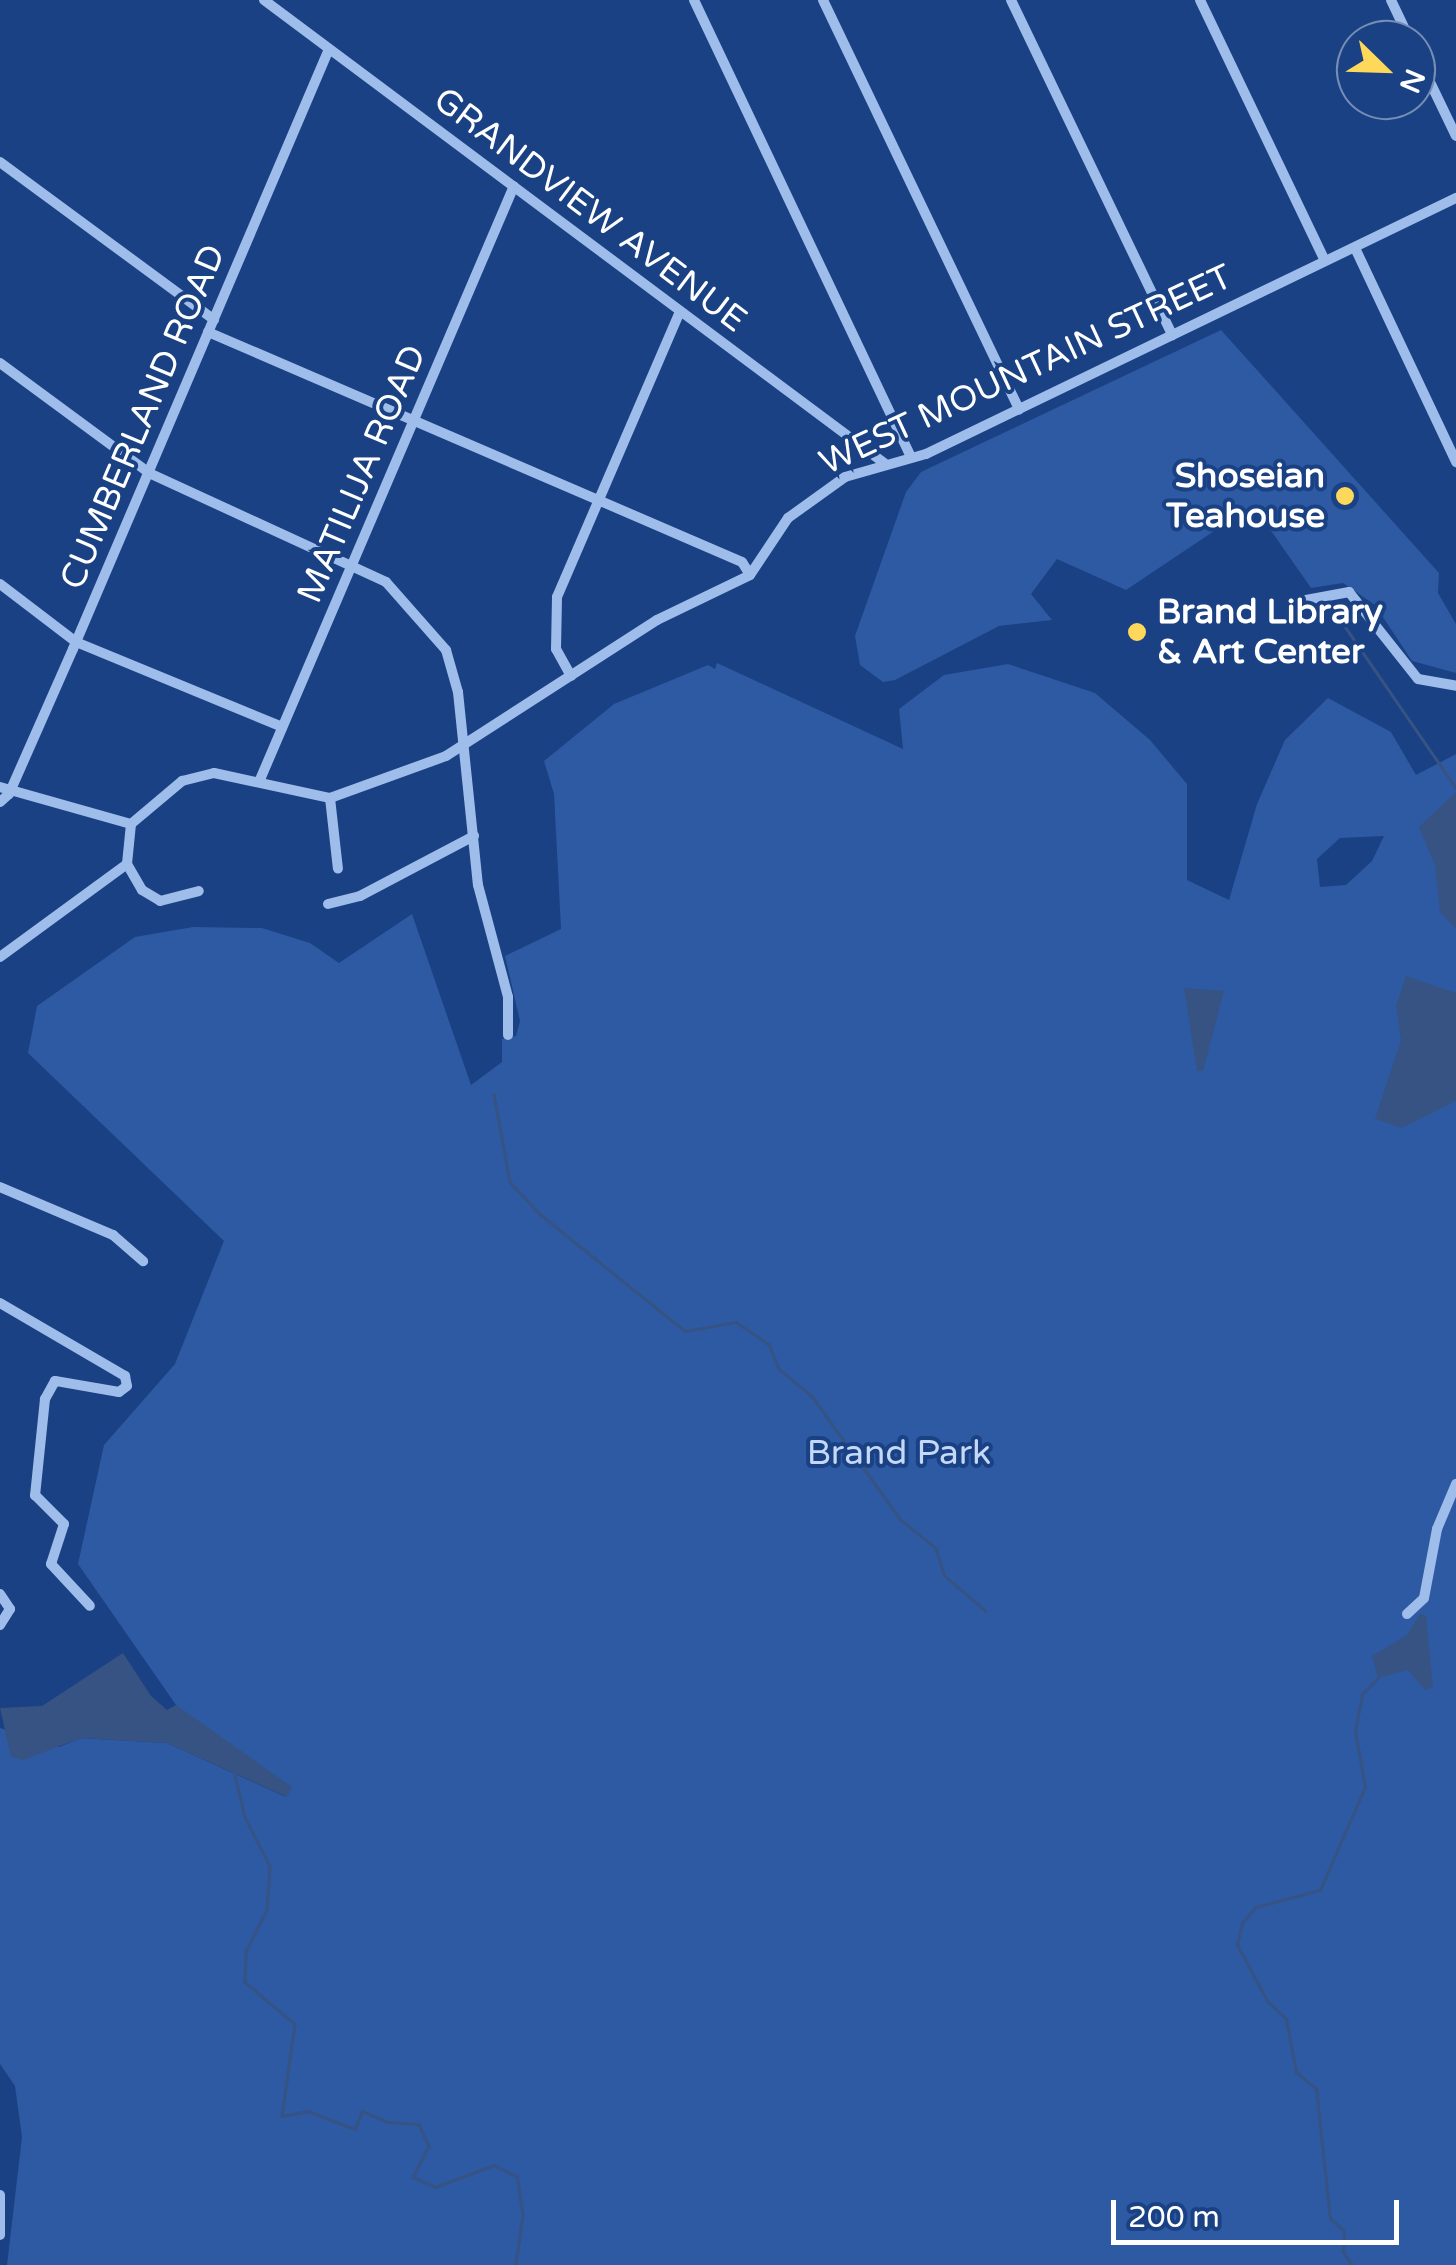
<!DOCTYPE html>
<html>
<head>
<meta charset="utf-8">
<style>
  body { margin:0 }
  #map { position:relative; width:1456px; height:2265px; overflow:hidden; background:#1a4183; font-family:"Varela Round",sans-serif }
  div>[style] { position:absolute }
  .green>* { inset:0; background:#2d5aa2 }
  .water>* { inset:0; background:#365384 }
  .stream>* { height:2.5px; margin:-1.25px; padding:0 1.25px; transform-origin:1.25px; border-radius:1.25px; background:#365384 }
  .minor>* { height:10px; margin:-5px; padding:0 5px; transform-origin:5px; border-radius:5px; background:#9fbdeb }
  .dots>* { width:28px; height:28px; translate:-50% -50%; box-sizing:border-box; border:5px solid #1a4183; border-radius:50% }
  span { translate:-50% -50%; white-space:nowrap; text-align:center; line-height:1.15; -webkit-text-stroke:8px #1a4183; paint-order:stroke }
  .street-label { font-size:35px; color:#fff }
  .poi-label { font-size:35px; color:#fff; font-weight:700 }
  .right { translate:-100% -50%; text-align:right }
  .left { translate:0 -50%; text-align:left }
  .park-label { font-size:35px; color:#c4d8f8 }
  .north { position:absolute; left:1336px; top:20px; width:100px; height:100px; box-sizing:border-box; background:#1a4183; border:2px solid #768db5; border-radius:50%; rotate:113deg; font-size:28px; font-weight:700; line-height:40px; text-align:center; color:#fff }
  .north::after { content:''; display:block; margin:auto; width:35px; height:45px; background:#fdd85b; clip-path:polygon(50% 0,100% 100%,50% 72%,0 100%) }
  .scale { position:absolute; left:1111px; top:2200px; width:288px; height:45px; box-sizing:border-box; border:5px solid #fff; border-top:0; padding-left:12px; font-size:30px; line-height:35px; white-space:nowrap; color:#fff; -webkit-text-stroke:8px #1a4183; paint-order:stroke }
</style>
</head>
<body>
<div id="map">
  <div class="green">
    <i style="clip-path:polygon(1221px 330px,1439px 573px,1438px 593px,1456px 624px,1456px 673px,1412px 661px,1375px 605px,1343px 583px,1311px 588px,1253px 505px,1126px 590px,1057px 559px,1031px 594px,1052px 620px,999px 626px,895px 680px,883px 682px,860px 665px,855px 636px,906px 492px,921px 472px)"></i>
    <i style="clip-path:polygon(evenodd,717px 663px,903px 749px,899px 709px,944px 675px,1008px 664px,1095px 693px,1150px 740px,1187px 784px,1187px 880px,1229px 900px,1257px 804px,1285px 740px,1328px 698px,1391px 732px,1416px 775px,1456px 754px,1456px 2265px,7px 2265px,22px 2137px,15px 2086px,0 2064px,0 1728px,59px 1747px,81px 1738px,167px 1743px,286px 1797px,176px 1705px,78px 1564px,104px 1445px,175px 1364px,224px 1241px,28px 1053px,37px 1006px,135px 937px,193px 927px,262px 928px,310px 943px,339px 963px,412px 914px,471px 1085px,502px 1062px,502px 1039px,516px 1036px,520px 1021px,505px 956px,561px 929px,554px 794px,544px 761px,614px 704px,708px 665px,715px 669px,717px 663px,1384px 836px,1372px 861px,1346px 885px,1320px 887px,1317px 859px,1340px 838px,1384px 836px)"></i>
  </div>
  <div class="water">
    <i style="clip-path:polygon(1456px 792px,1456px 929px,1440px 912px,1435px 865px,1419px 827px)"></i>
    <i style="clip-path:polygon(1406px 976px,1456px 993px,1456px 1101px,1402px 1128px,1375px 1119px,1401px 1040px,1396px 1006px)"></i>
    <i style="clip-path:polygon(1184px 988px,1224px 991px,1203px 1071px,1197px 1071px)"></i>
    <i style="clip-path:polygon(1420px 1614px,1426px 1616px,1433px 1687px,1425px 1690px,1408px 1670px,1378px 1678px,1372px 1656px,1407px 1635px)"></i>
    <i style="clip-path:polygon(123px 1653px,151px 1696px,167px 1710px,176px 1705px,292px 1787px,287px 1797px,167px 1743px,81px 1738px,23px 1760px,11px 1757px,0 1708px,42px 1706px)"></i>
  </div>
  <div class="stream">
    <i style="left:1331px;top:606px;width:221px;rotate:55.5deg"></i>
    <i style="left:494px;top:1094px;width:89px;rotate:79.7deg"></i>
    <i style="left:510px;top:1182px;width:44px;rotate:46.8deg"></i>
    <i style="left:540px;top:1214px;width:186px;rotate:38.9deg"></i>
    <i style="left:685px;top:1331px;width:52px;rotate:-10deg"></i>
    <i style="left:736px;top:1322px;width:40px;rotate:34deg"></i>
    <i style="left:769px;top:1344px;width:27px;rotate:68deg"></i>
    <i style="left:779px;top:1369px;width:43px;rotate:39.3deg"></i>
    <i style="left:812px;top:1396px;width:153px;rotate:54.3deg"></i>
    <i style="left:901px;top:1520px;width:45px;rotate:38.7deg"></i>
    <i style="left:936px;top:1548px;width:28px;rotate:73deg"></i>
    <i style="left:944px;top:1575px;width:55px;rotate:40.6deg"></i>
    <i style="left:234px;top:1771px;width:47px;rotate:76.6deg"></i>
    <i style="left:245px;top:1817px;width:55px;rotate:63deg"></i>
    <i style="left:270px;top:1866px;width:44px;rotate:93.9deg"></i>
    <i style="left:267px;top:1910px;width:47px;rotate:116.6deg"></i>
    <i style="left:246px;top:1952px;width:30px;rotate:92deg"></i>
    <i style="left:245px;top:1982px;width:65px;rotate:40deg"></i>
    <i style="left:295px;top:2024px;width:93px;rotate:98deg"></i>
    <i style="left:282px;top:2116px;width:26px;rotate:-11deg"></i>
    <i style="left:308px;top:2111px;width:50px;rotate:21deg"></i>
    <i style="left:355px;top:2129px;width:19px;rotate:-69deg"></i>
    <i style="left:362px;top:2111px;width:28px;rotate:23deg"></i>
    <i style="left:388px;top:2122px;width:31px;rotate:4deg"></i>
    <i style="left:419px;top:2124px;width:24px;rotate:66deg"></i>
    <i style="left:429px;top:2146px;width:35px;rotate:117deg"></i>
    <i style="left:413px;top:2177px;width:24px;rotate:24deg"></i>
    <i style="left:435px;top:2187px;width:63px;rotate:-20.4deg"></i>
    <i style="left:494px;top:2165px;width:25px;rotate:26deg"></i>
    <i style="left:517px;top:2176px;width:39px;rotate:81deg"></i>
    <i style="left:523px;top:2215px;width:50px;rotate:98deg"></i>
    <i style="left:1352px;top:2265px;width:16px;rotate:-125deg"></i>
    <i style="left:1343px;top:2252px;width:21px;rotate:-87deg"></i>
    <i style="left:1344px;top:2231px;width:18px;rotate:-139deg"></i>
    <i style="left:1330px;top:2219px;width:131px;rotate:-96.1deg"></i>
    <i style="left:1316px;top:2089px;width:26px;rotate:-140deg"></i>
    <i style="left:1296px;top:2072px;width:54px;rotate:-100.7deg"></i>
    <i style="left:1286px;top:2019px;width:26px;rotate:-137deg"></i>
    <i style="left:1267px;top:2001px;width:64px;rotate:-118.2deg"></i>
    <i style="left:1237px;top:1945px;width:23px;rotate:-77deg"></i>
    <i style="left:1242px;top:1923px;width:21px;rotate:-49deg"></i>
    <i style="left:1256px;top:1907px;width:66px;rotate:-14.9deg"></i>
    <i style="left:1320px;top:1890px;width:112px;rotate:-66.4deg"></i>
    <i style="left:1365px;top:1787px;width:57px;rotate:-100.1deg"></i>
    <i style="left:1355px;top:1731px;width:38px;rotate:-79deg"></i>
    <i style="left:1362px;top:1694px;width:23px;rotate:-45deg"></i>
  </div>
  <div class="minor">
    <i style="left:264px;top:0;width:774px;rotate:36.75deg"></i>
    <i style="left:694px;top:0;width:506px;rotate:64.6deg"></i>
    <i style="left:823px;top:0;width:454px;rotate:64.4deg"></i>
    <i style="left:1011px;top:0;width:372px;rotate:64.3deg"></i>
    <i style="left:1200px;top:0;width:289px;rotate:64.4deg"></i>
    <i style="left:1391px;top:0;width:44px;rotate:64.6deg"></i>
    <i style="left:1416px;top:53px;width:92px;rotate:64.3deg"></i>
    <i style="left:0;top:162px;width:266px;rotate:36.4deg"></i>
    <i style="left:1355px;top:248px;width:237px;rotate:64.7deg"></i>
    <i style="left:208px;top:332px;width:581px;rotate:23.3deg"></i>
    <i style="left:742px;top:562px;width:15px;rotate:58deg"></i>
    <i style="left:0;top:363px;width:185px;rotate:36.4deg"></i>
    <i style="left:149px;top:473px;width:261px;rotate:24.7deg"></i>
    <i style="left:386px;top:582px;width:91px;rotate:48.6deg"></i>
    <i style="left:446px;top:650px;width:44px;rotate:74.1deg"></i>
    <i style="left:458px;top:692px;width:194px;rotate:84.1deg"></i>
    <i style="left:478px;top:885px;width:116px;rotate:75deg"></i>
    <i style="left:508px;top:997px;width:38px;rotate:90deg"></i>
    <i style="left:0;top:584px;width:96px;rotate:37.3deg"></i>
    <i style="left:76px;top:642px;width:223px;rotate:22.4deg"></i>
    <i style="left:1306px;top:600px;width:44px;rotate:-10.5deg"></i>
    <i style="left:1349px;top:592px;width:111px;rotate:51.6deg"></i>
    <i style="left:1418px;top:679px;width:39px;rotate:10deg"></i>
    <i style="left:571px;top:676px;width:31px;rotate:-119deg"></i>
    <i style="left:556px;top:649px;width:52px;rotate:-88.9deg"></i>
    <i style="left:557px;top:597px;width:311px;rotate:-66.7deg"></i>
    <i style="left:259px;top:782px;width:648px;rotate:-66.84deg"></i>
    <i style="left:0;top:787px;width:136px;rotate:15.8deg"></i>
    <i style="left:330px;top:798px;width:71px;rotate:83.6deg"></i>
    <i style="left:0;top:802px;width:12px;rotate:-42deg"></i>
    <i style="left:9px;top:794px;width:158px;rotate:-66.2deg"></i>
    <i style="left:73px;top:649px;width:652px;rotate:-66.89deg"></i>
    <i style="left:127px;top:864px;width:30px;rotate:60deg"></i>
    <i style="left:142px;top:890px;width:21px;rotate:31deg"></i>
    <i style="left:160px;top:901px;width:40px;rotate:-14.4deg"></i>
    <i style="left:328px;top:904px;width:33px;rotate:-14deg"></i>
    <i style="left:360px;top:896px;width:129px;rotate:-27.8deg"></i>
    <i style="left:0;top:957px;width:157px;rotate:-36.2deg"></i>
    <i style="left:127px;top:864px;width:40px;rotate:-84.3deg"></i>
    <i style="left:131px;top:824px;width:67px;rotate:-40.1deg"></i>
    <i style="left:182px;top:781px;width:33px;rotate:-14deg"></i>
    <i style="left:214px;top:773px;width:119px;rotate:12.2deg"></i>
    <i style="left:330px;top:798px;width:123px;rotate:-19.9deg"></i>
    <i style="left:446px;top:756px;width:251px;rotate:-32.8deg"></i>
    <i style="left:657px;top:620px;width:103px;rotate:-25.8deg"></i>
    <i style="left:750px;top:575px;width:69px;rotate:-56.3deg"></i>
    <i style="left:788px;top:518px;width:70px;rotate:-35.7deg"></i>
    <i style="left:845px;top:477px;width:84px;rotate:-15.9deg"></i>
    <i style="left:926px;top:454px;width:589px;rotate:-25.78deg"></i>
    <i style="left:0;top:1187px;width:123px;rotate:23deg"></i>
    <i style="left:113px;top:1235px;width:40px;rotate:41deg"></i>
    <i style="left:0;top:1303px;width:145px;rotate:30.3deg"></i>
    <i style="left:125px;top:1376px;width:10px;rotate:79deg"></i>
    <i style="left:127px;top:1386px;width:10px;rotate:143deg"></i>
    <i style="left:119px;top:1392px;width:65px;rotate:-170.2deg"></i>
    <i style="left:55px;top:1381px;width:21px;rotate:119deg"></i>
    <i style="left:45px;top:1399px;width:97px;rotate:95.9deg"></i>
    <i style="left:35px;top:1495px;width:41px;rotate:45deg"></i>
    <i style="left:64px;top:1524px;width:42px;rotate:108deg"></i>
    <i style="left:51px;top:1564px;width:57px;rotate:47.1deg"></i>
    <i style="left:0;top:1594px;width:18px;rotate:56deg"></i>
    <i style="left:10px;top:1609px;width:19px;rotate:122deg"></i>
    <i style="left:1407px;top:1614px;width:23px;rotate:-43deg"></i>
    <i style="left:1424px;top:1598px;width:70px;rotate:-79.3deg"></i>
    <i style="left:1437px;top:1529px;width:49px;rotate:-67.1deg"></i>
    <i style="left:0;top:2195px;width:40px;rotate:90deg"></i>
  </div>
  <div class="dots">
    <i style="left:1345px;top:496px;background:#fdd85b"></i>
    <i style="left:1137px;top:632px;background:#fdd85b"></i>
  </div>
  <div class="street-label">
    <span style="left:590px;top:210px;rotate:37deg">GRANDVIEW AVENUE</span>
    <span style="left:1026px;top:370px;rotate:-25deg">WEST MOUNTAIN STREET</span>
    <span style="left:143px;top:417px;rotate:-67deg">CUMBERLAND ROAD</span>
    <span style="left:362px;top:474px;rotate:-67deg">MATILIJA ROAD</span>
  </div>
  <div class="poi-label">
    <span class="right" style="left:1325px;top:496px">Shoseian<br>Teahouse</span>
    <span class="left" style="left:1157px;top:632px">Brand Library<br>&amp; Art Center</span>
  </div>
  <div class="park-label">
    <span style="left:899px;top:1453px">Brand Park</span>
  </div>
  <div class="north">N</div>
  <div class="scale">200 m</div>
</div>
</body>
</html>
